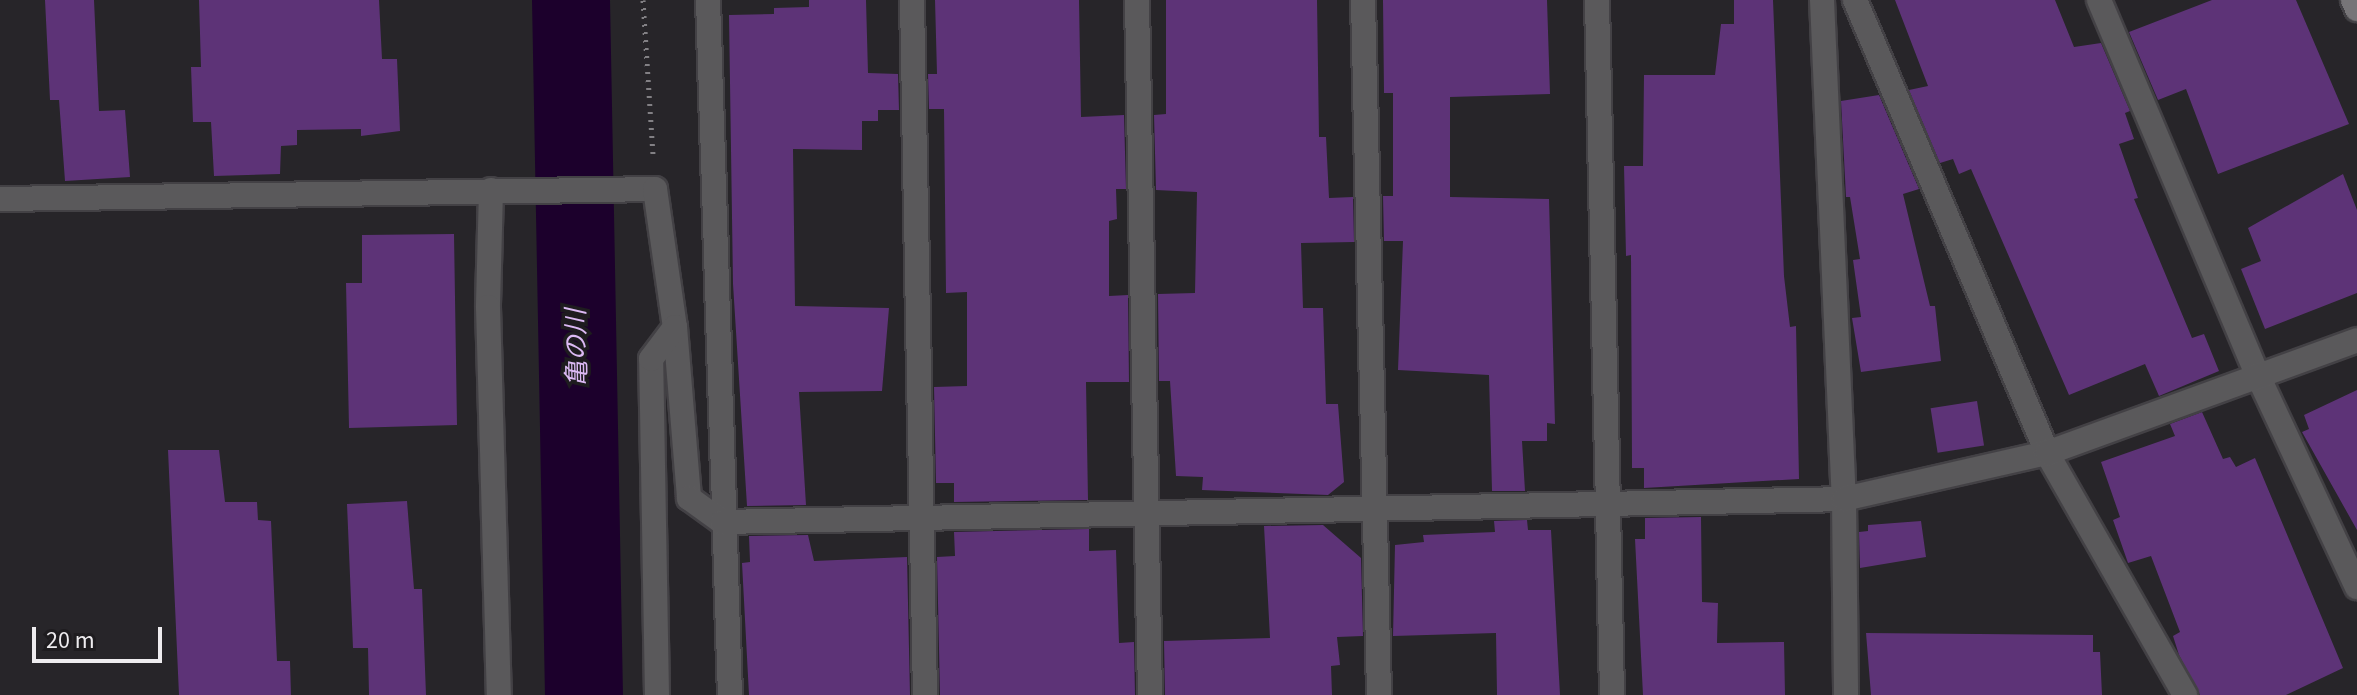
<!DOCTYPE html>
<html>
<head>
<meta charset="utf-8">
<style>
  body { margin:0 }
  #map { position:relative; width:2357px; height:695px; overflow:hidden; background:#272529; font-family:"Source Sans 3","Noto Sans JP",sans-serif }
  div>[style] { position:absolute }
  .river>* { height:78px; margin:-39px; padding:0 39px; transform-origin:39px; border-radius:39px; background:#1c002c }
  .building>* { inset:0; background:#5d3377; transform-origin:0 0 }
  .path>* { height:5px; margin-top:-2.5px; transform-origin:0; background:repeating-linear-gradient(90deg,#828084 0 2px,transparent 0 8px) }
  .roads { filter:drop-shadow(2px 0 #434145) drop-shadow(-2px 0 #434145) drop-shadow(0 2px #434145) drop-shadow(0 -2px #434145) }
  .street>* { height:24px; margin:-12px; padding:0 12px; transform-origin:12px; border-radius:12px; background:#5a595b }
  .secondary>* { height:24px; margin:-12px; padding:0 12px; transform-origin:12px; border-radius:12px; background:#777578 }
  span { translate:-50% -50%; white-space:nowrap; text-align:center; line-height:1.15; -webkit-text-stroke:7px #1e1c1f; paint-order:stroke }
  .water-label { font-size:26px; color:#dbb9f3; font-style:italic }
  .scale { position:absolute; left:32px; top:627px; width:130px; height:36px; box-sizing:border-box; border:4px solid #eeecef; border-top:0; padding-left:10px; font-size:24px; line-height:28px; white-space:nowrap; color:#eeecef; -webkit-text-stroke:6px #1e1c1f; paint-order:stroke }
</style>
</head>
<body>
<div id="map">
  <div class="river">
    <i style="left:571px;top:0;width:695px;rotate:88.93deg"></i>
  </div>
  <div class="building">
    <i style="clip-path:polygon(45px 0,94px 0,99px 111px,125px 110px,130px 177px,65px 181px,59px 100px,50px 100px)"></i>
    <i style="clip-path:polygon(199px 0,379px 0,382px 59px,397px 59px,400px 131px,361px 136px,361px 129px,297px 130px,297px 145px,281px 146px,280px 174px,214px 176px,211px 122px,193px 122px,191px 67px,201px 67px)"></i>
    <i style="clip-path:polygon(809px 0,866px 0,868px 73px,898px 74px,899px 110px,878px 110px,878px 121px,862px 121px,862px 150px,793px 149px,795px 306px,889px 308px,882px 391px,799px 392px,806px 505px,747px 506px,733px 284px,729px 15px,774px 14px,774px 8px,809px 7px)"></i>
    <i style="clip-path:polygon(935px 0,1079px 0,1081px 117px,1124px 115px,1126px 189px,1116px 189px,1117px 219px,1109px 221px,1109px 296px,1128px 295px,1129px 382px,1086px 382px,1088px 500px,954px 502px,954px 483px,936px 483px,934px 387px,967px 386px,967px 292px,946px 293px,944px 109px,929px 109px,928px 74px,937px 74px)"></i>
    <i style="clip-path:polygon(1166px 0,1317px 0,1319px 137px,1326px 137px,1329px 198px,1353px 197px,1354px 242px,1301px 243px,1303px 308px,1323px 308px,1326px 404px,1338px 404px,1344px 482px,1328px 495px,1202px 490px,1203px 477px,1176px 476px,1170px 381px,1159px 381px,1158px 294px,1195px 293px,1197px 192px,1156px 190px,1154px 115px,1166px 114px)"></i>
    <i style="clip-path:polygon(1383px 0,1547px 0,1550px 94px,1450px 97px,1450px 197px,1549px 199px,1555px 424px,1547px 423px,1547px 441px,1522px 441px,1525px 491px,1492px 491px,1489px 375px,1398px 370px,1403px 241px,1384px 241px,1383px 196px,1393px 196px,1393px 93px,1384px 93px)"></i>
    <i style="clip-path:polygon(1734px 0,1773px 0,1784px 276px,1790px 327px,1796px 326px,1799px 479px,1644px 488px,1644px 468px,1632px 468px,1631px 255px,1626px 256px,1624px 166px,1643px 166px,1644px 75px,1715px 75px,1721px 24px,1734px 24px)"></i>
    <i style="clip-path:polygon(1895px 0,2055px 0,2074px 47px,2101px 43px,2130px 111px,2125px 113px,2134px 139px,2119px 144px,2138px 198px,2134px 199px,2192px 338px,2204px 334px,2219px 371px,2159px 396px,2145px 364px,2069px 395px,1971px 169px,1959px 174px,1953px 159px,1940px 163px,1909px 90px,1928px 86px)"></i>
    <i style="clip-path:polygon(2212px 0,2296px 0,2349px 124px,2218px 174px,2186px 89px,2158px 100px,2129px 32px)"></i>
    <i style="clip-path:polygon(1879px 95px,1919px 189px,1903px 194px,1930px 306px,1935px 306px,1941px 361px,1861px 372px,1852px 318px,1861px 317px,1853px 260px,1860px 259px,1850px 197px,1846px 197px,1841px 101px)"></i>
    <i style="clip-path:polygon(2343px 174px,2357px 210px,2357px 293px,2265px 329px,2241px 269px,2261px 261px,2248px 228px)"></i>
    <i style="clip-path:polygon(454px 234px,457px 425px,349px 428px,346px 283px,362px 283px,362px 235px)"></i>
    <i style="clip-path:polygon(2357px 390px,2357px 530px,2302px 432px,2309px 429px,2304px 415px)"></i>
    <i style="left:1977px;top:401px;width:45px;height:47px;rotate:81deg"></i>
    <i style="clip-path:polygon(2202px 412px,2223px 459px,2230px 457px,2236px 467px,2255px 458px,2343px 668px,2286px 695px,2200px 695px,2179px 655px,2173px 636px,2180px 632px,2151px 556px,2128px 563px,2113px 520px,2120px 517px,2101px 462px,2175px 436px,2170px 424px)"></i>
    <i style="clip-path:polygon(168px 450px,219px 450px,225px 502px,257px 502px,258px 520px,271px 521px,277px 661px,290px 661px,291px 695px,179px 695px)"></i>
    <i style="clip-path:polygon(407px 501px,414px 589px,422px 589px,426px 695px,369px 695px,368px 648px,353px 648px,347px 504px)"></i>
    <i style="clip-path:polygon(1701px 517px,1702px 602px,1718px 603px,1717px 643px,1784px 642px,1785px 695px,1643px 695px,1635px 539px,1645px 539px,1645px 518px)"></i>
    <i style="clip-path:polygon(1527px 520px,1528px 530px,1551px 530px,1560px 695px,1497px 695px,1496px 633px,1393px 636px,1395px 545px,1424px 542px,1423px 535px,1495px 532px,1494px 521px)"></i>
    <i style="clip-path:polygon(1921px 521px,1926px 557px,1860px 568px,1859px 532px,1868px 531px,1868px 525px)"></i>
    <i style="clip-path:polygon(1323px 525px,1361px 558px,1363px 636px,1337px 637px,1340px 665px,1331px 666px,1332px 695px,1165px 695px,1164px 641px,1270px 638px,1264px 526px)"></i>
    <i style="clip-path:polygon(1089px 529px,1089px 551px,1116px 550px,1119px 643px,1134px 642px,1135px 695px,940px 695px,937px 557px,955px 556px,954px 532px)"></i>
    <i style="clip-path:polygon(808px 535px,814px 561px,907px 557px,910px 695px,749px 695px,742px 563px,750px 562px,749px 536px)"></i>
    <i style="clip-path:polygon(1866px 633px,2093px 635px,2093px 652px,2100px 652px,2102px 695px,1871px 695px)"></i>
  </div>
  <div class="path">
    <i style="left:643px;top:0;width:156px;rotate:86.3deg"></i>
  </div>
  <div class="roads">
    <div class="street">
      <i style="left:708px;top:0;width:695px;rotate:88.19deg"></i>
      <i style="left:912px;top:0;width:695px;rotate:88.93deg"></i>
      <i style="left:1137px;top:0;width:695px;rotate:88.93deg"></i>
      <i style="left:1363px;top:0;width:695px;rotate:88.68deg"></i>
      <i style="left:1597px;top:0;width:695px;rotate:88.76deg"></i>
      <i style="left:1822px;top:0;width:499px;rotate:87.5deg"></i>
      <i style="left:1844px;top:499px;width:196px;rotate:89.4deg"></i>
      <i style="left:1855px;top:0;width:492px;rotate:67deg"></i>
      <i style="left:2047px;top:453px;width:279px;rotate:60.3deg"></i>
      <i style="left:2099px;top:0;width:410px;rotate:67.1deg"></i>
      <i style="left:2259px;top:378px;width:231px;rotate:64.9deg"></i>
      <i style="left:491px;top:190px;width:117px;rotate:91.5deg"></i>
      <i style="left:488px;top:307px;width:388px;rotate:88.4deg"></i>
      <i style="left:0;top:199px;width:655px;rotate:-0.87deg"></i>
      <i style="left:655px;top:189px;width:139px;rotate:81.8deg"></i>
      <i style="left:675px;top:327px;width:172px;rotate:85.3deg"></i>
      <i style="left:689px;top:498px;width:41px;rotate:36deg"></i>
      <i style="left:722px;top:522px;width:1122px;rotate:-1.17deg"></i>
      <i style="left:1844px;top:499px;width:208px;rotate:-12.8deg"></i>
      <i style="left:2047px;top:453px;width:330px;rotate:-20deg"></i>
      <i style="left:657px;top:695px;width:336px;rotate:-91deg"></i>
      <i style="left:651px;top:359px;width:40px;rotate:-53deg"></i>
    </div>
    <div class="secondary">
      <i style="left:2353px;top:0;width:10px;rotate:66deg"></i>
    </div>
  </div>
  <div class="water-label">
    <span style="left:577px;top:348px;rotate:-91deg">亀の川</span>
  </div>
  <div class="scale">20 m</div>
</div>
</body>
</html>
